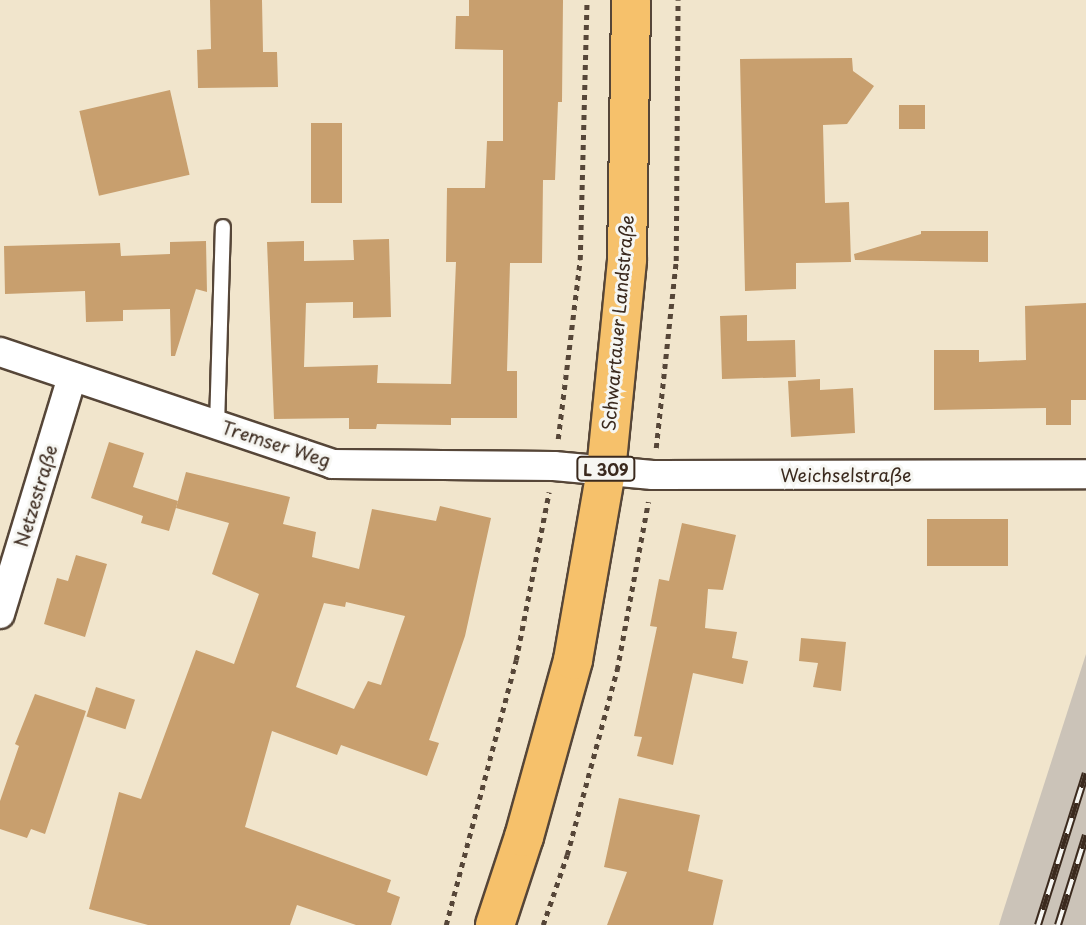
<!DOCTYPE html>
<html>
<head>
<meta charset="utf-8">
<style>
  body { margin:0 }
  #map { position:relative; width:1086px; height:925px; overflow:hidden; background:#f1e5cc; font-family:"Playpen Sans",sans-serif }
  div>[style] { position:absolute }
  .industrial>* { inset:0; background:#cbc3b8 }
  .building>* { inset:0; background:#c89f6e; transform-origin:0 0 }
  .path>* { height:4.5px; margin-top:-2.25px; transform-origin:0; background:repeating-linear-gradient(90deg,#564638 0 5px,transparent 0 10px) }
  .roads { filter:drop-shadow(2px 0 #564638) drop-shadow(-2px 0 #564638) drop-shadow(0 2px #564638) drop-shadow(0 -2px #564638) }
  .lane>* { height:14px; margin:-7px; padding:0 7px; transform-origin:7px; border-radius:7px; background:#fff }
  .street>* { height:28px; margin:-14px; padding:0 14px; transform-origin:14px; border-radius:14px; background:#fff }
  .primary>* { height:38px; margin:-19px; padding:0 19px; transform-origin:19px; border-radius:19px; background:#f6c16b }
  .rail>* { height:8px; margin-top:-4px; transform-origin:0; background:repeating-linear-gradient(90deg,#f6f6f2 0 16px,#3b2a1e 0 32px); box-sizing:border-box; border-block:2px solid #3b2a1e }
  span { translate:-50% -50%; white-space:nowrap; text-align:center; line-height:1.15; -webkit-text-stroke:6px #f6f6f2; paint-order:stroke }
  .shield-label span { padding:2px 5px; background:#f6f6f2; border:2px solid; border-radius:5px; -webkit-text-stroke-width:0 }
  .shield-label { font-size:16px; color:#3b2a1e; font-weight:700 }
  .street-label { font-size:18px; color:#3b2a1e }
</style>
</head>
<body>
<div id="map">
  <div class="industrial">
    <i style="clip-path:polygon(1086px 654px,1086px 925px,999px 925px,1002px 915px)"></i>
  </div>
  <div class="building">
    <i style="clip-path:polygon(210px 0,262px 0,263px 52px,277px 52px,278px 87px,198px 88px,197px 50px,211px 49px)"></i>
    <i style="clip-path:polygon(469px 0,563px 0,562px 102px,558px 102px,555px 180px,543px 180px,542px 263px,510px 263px,507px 371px,517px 371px,517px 418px,451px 418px,451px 425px,377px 424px,376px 429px,349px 429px,349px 418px,274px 419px,267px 242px,304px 241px,304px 261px,354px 260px,353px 240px,389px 239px,391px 317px,353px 318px,353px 302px,306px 303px,304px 367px,378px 365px,377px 383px,451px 384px,456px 262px,446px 262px,447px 188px,485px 188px,487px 141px,503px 141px,503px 50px,455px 49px,456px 16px,469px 16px)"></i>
    <i style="clip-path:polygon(852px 58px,853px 71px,874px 86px,847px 124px,823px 125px,825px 203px,849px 202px,851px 262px,796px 263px,796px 289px,745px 291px,740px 59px)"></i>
    <i style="left:170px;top:90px;width:87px;height:93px;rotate:77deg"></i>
    <i style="left:899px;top:105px;width:26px;height:24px"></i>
    <i style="left:311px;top:123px;width:31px;height:80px"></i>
    <i style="clip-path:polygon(921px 231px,988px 231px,988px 262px,855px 260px,854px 254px,921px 234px)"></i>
    <i style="clip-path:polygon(206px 241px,207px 292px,196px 289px,175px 356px,171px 356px,170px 309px,123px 310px,123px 321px,86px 322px,85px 291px,5px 294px,4px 246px,120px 243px,121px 256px,170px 254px,170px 242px)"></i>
    <i style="clip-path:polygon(1086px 303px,1086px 400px,1071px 400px,1071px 425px,1046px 425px,1046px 408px,934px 410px,934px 350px,979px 350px,979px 362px,1026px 360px,1025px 306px)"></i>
    <i style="clip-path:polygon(747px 315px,747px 341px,795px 340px,796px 377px,722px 379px,720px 316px)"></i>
    <i style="clip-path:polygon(820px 379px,820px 390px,853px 388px,855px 433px,791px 437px,788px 381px)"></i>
    <i style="clip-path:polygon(109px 442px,144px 453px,133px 487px,178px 501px,169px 531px,141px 523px,143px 516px,91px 498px)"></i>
    <i style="clip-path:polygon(evenodd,186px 472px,290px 497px,283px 524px,316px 532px,312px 557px,359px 569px,372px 509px,436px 521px,440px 506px,491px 518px,465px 636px,429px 740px,439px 743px,427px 776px,341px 745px,337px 755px,272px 731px,245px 827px,391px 880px,387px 892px,400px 897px,391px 925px,356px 925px,297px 905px,290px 925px,148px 925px,89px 909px,119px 792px,141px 799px,196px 650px,234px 664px,259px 594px,212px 574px,229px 523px,176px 508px,186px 472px,346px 602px,405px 616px,381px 685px,368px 681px,354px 709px,296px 687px,324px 603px,345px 607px,346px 602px)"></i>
    <i style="left:1008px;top:519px;width:47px;height:81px;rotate:90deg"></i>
    <i style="clip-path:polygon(682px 523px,736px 535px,723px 590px,708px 589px,705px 628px,737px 632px,732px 658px,748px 661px,743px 684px,693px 673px,673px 765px,637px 756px,642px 737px,634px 736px,657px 627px,650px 626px,659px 579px,669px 581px)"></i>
    <i style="clip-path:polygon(76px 555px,107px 564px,85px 637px,44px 624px,57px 578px,68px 581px)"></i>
    <i style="clip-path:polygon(801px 638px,846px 642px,841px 691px,813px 687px,818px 663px,799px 661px)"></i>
    <i style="left:96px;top:687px;width:41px;height:31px;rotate:18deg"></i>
    <i style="clip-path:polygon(35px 694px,86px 711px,45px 834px,31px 829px,27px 838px,0 829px,0 801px,19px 746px,15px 744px)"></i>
    <i style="clip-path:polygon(619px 798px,700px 815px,688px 871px,723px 880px,713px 925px,607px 925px,627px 872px,604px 867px)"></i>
  </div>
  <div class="path">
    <i style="left:558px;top:439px;width:180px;rotate:-83deg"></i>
    <i style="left:580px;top:260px;width:260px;rotate:-88.5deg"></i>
    <i style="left:656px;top:448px;width:188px;rotate:-83.9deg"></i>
    <i style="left:676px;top:261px;width:261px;rotate:-89.6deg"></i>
    <i style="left:446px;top:925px;width:274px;rotate:-75.2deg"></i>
    <i style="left:516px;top:660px;width:171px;rotate:-78.9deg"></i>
    <i style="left:543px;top:925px;width:74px;rotate:-71.1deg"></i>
    <i style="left:567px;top:855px;width:192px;rotate:-74.9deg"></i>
    <i style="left:617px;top:670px;width:171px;rotate:-79.5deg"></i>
  </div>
  <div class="roads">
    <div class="lane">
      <i style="left:217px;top:426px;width:199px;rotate:-88.3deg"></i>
    </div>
    <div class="street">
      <i style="left:0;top:352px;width:350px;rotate:18.6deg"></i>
      <i style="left:332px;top:464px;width:222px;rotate:0.5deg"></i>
      <i style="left:554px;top:466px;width:99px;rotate:5.2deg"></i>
      <i style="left:653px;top:475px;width:433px;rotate:-0.1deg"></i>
      <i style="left:0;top:614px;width:248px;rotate:-73.1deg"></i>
    </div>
    <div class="primary">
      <i style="left:495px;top:925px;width:93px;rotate:-71.8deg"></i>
      <i style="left:524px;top:837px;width:184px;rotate:-74.5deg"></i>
      <i style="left:573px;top:660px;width:192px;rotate:-80.1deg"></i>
      <i style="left:606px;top:471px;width:213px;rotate:-84.3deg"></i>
      <i style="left:627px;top:259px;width:259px;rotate:-89.1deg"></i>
    </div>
  </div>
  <div class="rail">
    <i style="left:1038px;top:925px;width:159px;rotate:-72.5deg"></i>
    <i style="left:1058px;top:925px;width:94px;rotate:-72.7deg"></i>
  </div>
  <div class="shield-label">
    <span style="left:606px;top:469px">L 309</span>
  </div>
  <div class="street-label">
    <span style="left:618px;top:323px;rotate:-85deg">Schwartauer Landstraße</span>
    <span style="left:276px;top:444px;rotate:18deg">Tremser Weg</span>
    <span style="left:846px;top:475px">Weichselstraße</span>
    <span style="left:36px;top:496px;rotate:-73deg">Netzestraße</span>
  </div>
</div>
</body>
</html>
